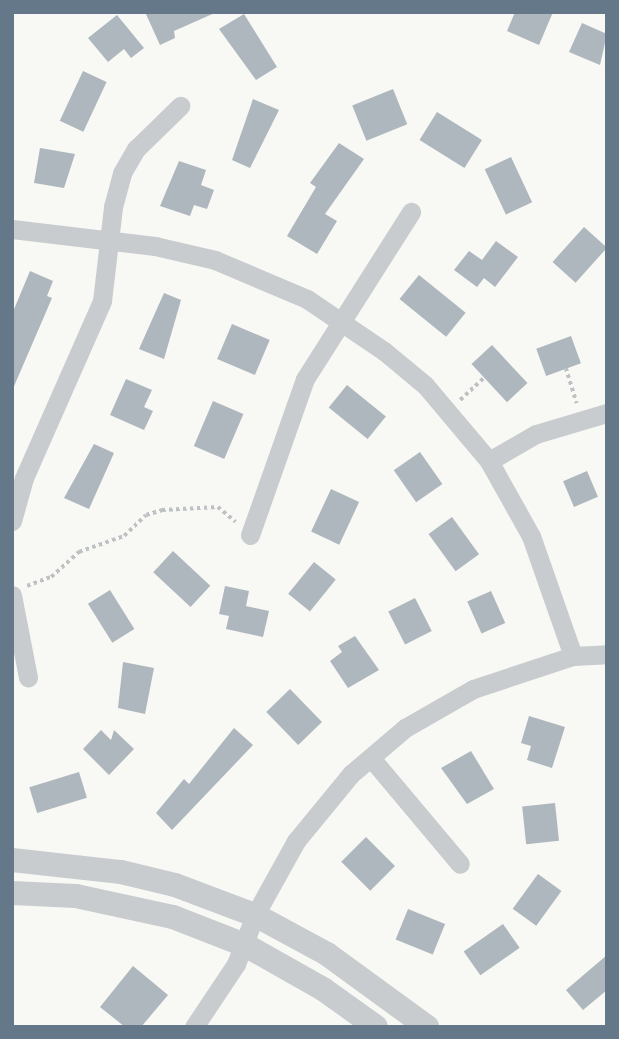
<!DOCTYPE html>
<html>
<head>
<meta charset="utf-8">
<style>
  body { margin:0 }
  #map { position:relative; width:619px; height:1039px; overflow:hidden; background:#f8f8f5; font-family:"Alegreya Sans",sans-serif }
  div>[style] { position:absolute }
  .building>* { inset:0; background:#aeb7bd; transform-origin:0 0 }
  .path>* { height:3.5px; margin-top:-1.75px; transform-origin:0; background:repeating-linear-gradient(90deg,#bfc2c4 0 3.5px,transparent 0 7px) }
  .minor>* { height:19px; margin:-9.5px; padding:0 9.5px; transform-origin:9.5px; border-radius:9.5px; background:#c8cccf }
  .tertiary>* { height:24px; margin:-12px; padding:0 12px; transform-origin:12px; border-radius:12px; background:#c8cccf }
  span { translate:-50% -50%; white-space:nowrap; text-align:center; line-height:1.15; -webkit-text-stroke:7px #fff; paint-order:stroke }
  .frame { position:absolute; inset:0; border:14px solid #657889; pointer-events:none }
</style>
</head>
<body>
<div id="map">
  <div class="building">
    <i style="clip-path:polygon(145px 12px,217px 12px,174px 31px,175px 38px,160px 45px)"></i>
    <i style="clip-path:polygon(515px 12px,553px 12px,539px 45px,507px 31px)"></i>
    <i style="clip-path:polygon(244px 14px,277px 67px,256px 80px,219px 29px)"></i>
    <i style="clip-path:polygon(117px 15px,144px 48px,131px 58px,124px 49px,108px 62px,88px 38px)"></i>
    <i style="clip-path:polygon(582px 23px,607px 34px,600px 65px,569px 52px)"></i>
    <i style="left:83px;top:71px;width:26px;height:55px;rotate:25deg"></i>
    <i style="left:393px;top:89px;width:38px;height:44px;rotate:68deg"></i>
    <i style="clip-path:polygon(253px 99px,279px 110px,250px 168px,232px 160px)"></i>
    <i style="left:437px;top:112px;width:53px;height:33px;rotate:32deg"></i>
    <i style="clip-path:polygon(339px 143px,364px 159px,325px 214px,337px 221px,317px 254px,287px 236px,316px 187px,310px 183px)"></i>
    <i style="clip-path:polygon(40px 148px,75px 154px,64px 188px,34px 183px)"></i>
    <i style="left:511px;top:157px;width:50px;height:29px;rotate:65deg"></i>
    <i style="clip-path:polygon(179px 161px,206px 170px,201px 185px,214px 190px,207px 209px,194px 205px,190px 216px,160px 206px)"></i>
    <i style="left:584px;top:227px;width:31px;height:47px;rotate:42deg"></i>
    <i style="clip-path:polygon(496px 241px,518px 257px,495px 287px,484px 278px,477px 287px,454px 270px,469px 251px,482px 260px)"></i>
    <i style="clip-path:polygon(30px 271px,53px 281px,47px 296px,52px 298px,12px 391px,12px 314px)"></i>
    <i style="left:419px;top:275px;width:60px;height:31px;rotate:39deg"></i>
    <i style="clip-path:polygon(164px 293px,181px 300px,164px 359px,139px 349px)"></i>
    <i style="left:232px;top:324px;width:41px;height:38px;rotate:23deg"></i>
    <i style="left:571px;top:336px;width:29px;height:37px;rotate:70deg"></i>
    <i style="left:492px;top:345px;width:52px;height:28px;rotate:47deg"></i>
    <i style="clip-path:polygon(126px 379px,152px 390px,144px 407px,153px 411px,144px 430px,110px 415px)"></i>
    <i style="left:347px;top:385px;width:50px;height:29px;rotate:39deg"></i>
    <i style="left:213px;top:401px;width:33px;height:49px;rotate:23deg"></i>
    <i style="clip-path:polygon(94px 444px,114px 453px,89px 509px,64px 498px)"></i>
    <i style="left:420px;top:452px;width:39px;height:32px;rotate:55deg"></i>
    <i style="left:587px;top:471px;width:28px;height:26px;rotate:67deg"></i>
    <i style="left:331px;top:489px;width:31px;height:47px;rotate:25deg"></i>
    <i style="left:452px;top:517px;width:46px;height:29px;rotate:54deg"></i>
    <i style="left:173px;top:551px;width:51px;height:29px;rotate:43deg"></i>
    <i style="left:314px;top:562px;width:28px;height:41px;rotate:39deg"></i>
    <i style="clip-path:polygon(225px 586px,249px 591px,246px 606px,269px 611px,263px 637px,226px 629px,229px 616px,219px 614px)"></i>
    <i style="left:110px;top:590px;width:46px;height:26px;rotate:58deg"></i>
    <i style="left:491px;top:591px;width:35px;height:26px;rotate:66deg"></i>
    <i style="left:415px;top:598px;width:37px;height:30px;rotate:63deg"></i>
    <i style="clip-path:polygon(355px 636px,379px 670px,348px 688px,330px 661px,342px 652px,338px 646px)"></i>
    <i style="clip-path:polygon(123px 662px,154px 668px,145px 714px,118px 708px)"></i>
    <i style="left:290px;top:689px;width:46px;height:33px;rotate:46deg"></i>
    <i style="clip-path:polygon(529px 716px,565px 727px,552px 768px,527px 760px,531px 746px,521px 743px)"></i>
    <i style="clip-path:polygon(234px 728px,253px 745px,172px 830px,156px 813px,184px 779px,189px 784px)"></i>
    <i style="clip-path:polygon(101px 730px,111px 740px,114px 730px,134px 749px,109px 775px,83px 749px)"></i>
    <i style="clip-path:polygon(471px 751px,494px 789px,467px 804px,441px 768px)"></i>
    <i style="left:79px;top:772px;width:27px;height:52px;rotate:73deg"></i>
    <i style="left:555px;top:803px;width:38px;height:33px;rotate:84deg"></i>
    <i style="left:366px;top:837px;width:41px;height:35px;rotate:45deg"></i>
    <i style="left:538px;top:874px;width:29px;height:43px;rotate:36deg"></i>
    <i style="left:408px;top:909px;width:40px;height:33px;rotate:22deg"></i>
    <i style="left:503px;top:924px;width:29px;height:48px;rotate:55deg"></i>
    <i style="clip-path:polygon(607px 955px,607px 990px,583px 1010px,566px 990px)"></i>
    <i style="clip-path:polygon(133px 966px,168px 995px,141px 1027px,125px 1027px,100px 1007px)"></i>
  </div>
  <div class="path">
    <i style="left:566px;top:368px;width:37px;rotate:73deg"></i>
    <i style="left:460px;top:400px;width:33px;rotate:-43deg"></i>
    <i style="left:27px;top:586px;width:26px;rotate:-21deg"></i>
    <i style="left:51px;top:577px;width:38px;rotate:-42deg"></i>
    <i style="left:79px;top:552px;width:48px;rotate:-19.6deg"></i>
    <i style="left:124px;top:536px;width:30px;rotate:-44deg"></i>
    <i style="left:146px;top:515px;width:17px;rotate:-17deg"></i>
    <i style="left:162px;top:510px;width:56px;rotate:-3.1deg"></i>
    <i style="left:218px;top:507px;width:23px;rotate:40deg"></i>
  </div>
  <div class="minor">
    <i style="left:12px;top:229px;width:144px;rotate:6.8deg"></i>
    <i style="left:155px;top:246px;width:62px;rotate:13.1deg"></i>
    <i style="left:215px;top:260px;width:100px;rotate:23deg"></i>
    <i style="left:307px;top:299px;width:93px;rotate:34deg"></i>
    <i style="left:384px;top:351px;width:53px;rotate:39.7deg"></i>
    <i style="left:425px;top:385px;width:99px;rotate:49.9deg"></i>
    <i style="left:489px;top:461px;width:86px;rotate:60.8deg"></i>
    <i style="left:531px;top:536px;width:127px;rotate:70.7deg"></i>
    <i style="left:489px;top:461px;width:54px;rotate:-29.9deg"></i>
    <i style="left:536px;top:434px;width:74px;rotate:-16.5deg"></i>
    <i style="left:12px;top:521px;width:45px;rotate:-74.4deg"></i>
    <i style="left:24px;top:478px;width:193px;rotate:-66.2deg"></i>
    <i style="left:102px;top:301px;width:95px;rotate:-83.3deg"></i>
    <i style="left:113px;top:207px;width:35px;rotate:-75deg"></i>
    <i style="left:122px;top:173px;width:28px;rotate:-60deg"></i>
    <i style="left:136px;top:149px;width:62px;rotate:-44.3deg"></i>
    <i style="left:250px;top:535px;width:165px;rotate:-70.6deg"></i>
    <i style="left:305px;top:379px;width:198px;rotate:-57.6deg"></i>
    <i style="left:12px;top:595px;width:84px;rotate:79deg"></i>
    <i style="left:371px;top:758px;width:138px;rotate:50deg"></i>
    <i style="left:194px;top:1027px;width:76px;rotate:-56.3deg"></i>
    <i style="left:236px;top:964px;width:53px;rotate:-68.8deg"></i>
    <i style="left:255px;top:915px;width:85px;rotate:-61deg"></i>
    <i style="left:296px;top:841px;width:87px;rotate:-50.6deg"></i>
    <i style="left:351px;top:774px;width:71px;rotate:-40.4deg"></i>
    <i style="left:405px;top:728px;width:78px;rotate:-29.8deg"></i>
    <i style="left:473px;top:689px;width:105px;rotate:-18.3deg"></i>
    <i style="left:573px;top:656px;width:34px;rotate:-3deg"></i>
  </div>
  <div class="tertiary">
    <i style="left:12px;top:860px;width:110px;rotate:6.3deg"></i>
    <i style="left:121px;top:872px;width:56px;rotate:13.5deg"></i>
    <i style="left:175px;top:885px;width:85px;rotate:20.6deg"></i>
    <i style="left:255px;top:915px;width:82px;rotate:28.4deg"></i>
    <i style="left:327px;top:954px;width:124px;rotate:36.1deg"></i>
    <i style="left:12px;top:893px;width:64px;rotate:2.7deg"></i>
    <i style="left:76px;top:896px;width:99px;rotate:12.2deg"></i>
    <i style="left:173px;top:917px;width:77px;rotate:21.3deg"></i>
    <i style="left:245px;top:945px;width:90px;rotate:29.4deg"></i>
    <i style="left:323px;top:989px;width:65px;rotate:35.6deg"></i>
  </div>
  <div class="frame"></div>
</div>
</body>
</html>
